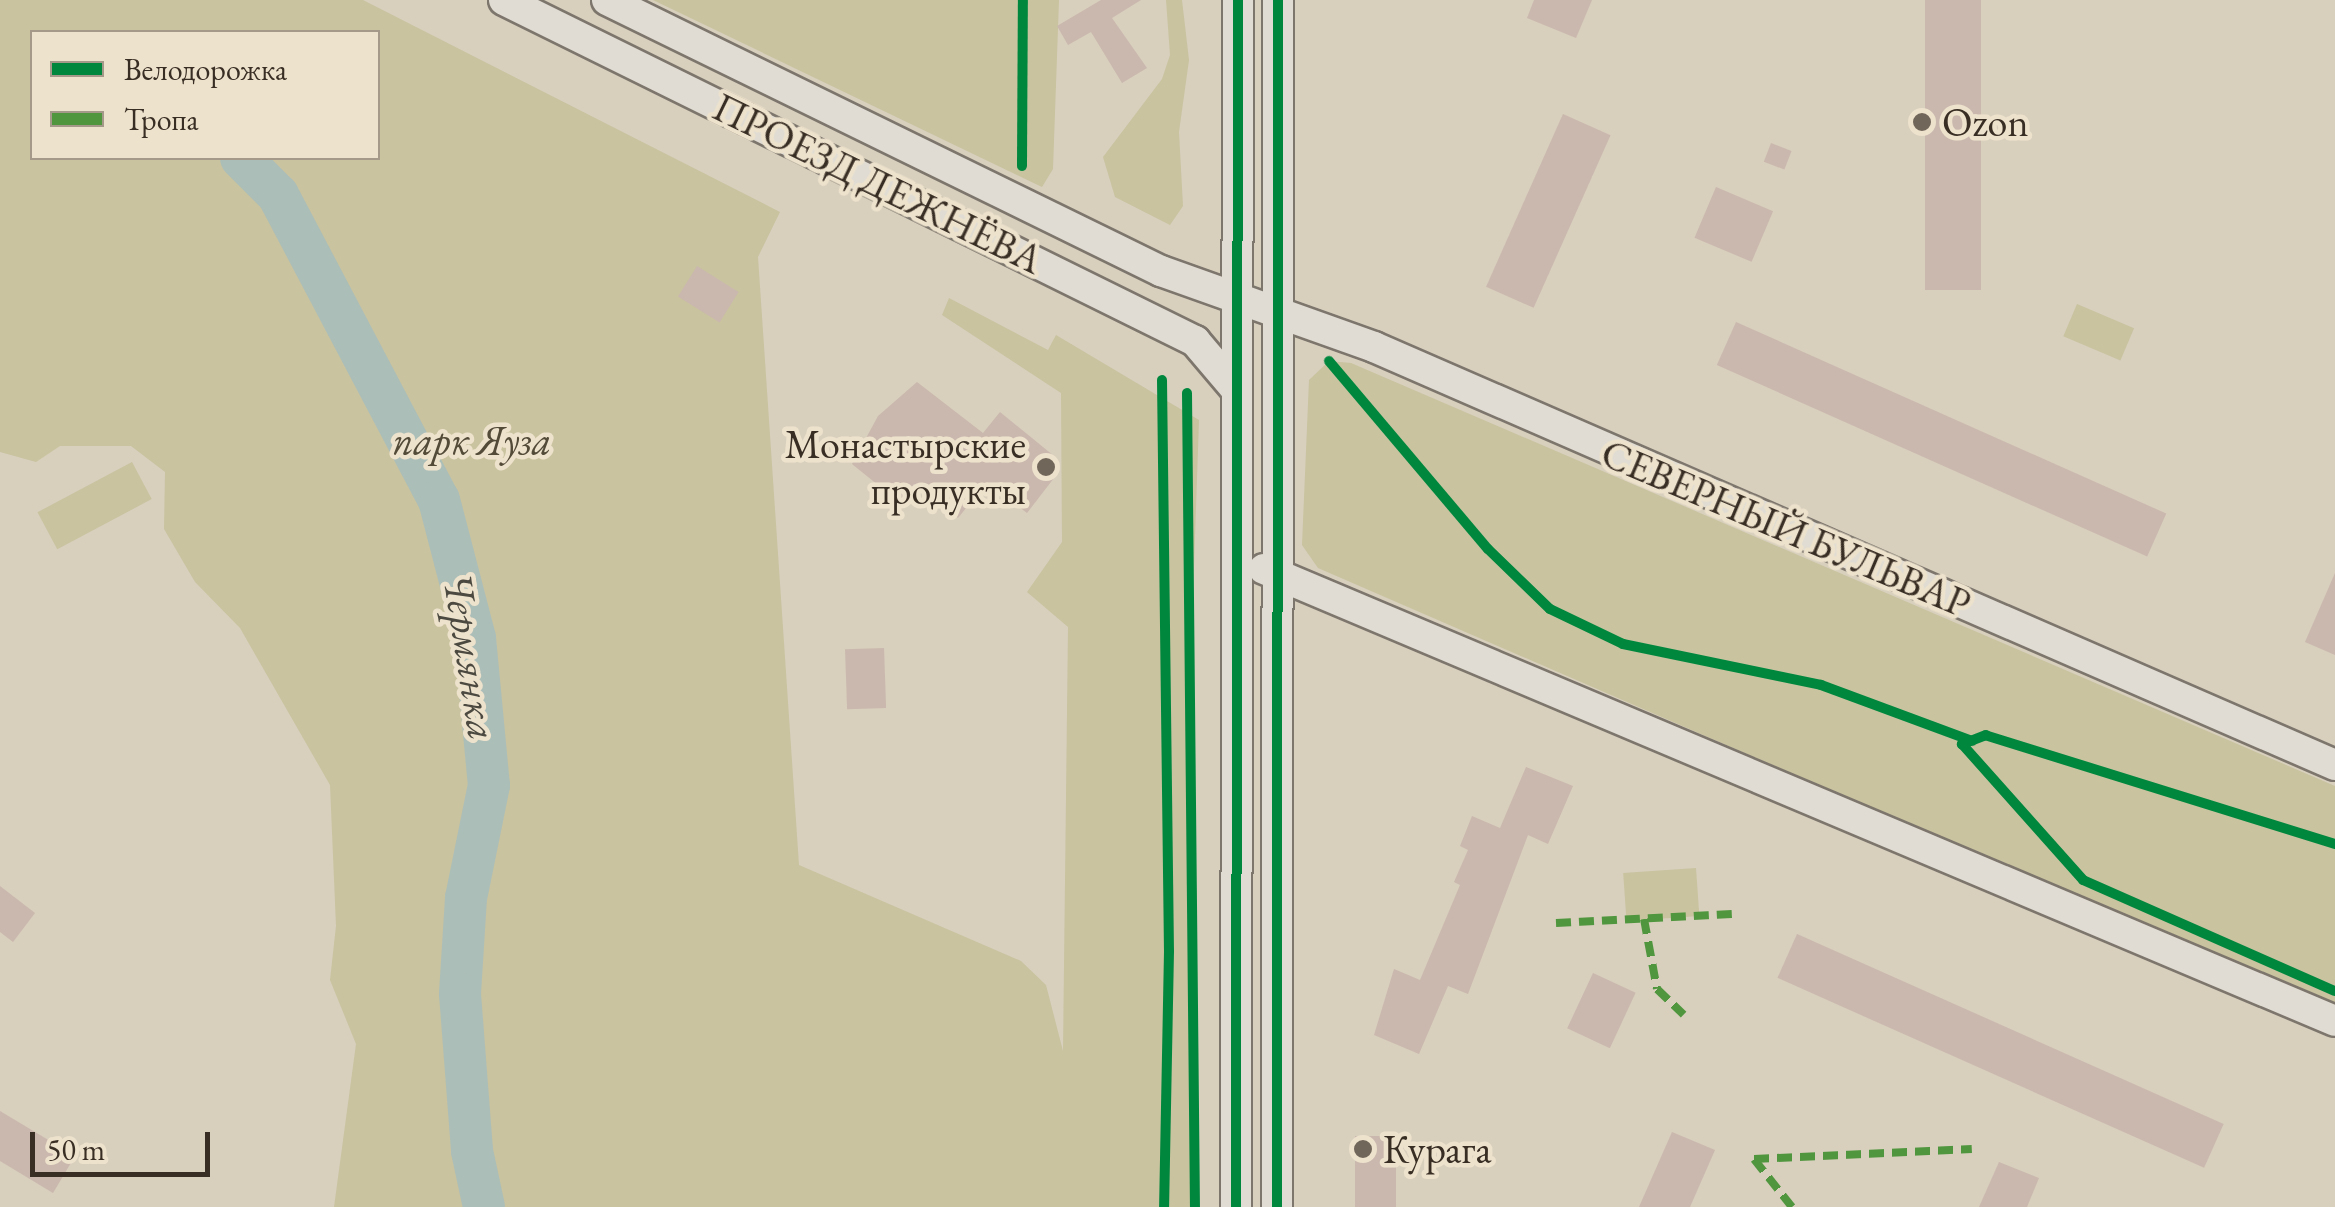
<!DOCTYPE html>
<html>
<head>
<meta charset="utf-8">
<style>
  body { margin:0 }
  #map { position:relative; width:2335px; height:1207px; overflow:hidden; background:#d8cfbd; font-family:"EB Garamond",serif }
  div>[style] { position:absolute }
  .green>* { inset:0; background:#c9c39f; transform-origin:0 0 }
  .river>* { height:42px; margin:-21px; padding:0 21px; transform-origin:21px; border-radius:21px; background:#acbeb8 }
  .building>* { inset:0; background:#cab8ae; transform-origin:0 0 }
  .roads { filter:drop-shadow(2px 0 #7d766d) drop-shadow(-2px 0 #7d766d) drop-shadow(0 2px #7d766d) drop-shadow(0 -2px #7d766d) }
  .secondary>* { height:30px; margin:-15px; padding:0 15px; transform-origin:15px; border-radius:15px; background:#e0dcd3 }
  .quiet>* { height:8px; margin-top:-4px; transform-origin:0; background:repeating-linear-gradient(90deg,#50963e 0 15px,transparent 0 23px) }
  .cycleway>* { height:10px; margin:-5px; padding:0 5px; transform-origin:5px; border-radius:5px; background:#00873e }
  .dots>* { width:28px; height:28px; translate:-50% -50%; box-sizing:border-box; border:5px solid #ede2cc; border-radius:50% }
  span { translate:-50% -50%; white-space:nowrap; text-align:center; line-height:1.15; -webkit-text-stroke:9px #ede2cc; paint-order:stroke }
  .poi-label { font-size:40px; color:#392e24 }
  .left { translate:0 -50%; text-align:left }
  .right { translate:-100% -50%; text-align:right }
  .street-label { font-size:40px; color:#392e24 }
  .park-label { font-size:40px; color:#534a38; font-style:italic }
  .water-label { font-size:42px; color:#4c4941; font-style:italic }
  .legend { position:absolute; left:30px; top:30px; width:350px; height:130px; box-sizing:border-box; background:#ede2cc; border:2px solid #a59a89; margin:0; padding:12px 18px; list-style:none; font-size:30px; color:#392e24 }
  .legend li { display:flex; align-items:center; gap:20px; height:50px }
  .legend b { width:50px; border:2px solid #a59a89 }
  .scale { position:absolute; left:30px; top:1132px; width:180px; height:45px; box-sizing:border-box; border:5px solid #392e24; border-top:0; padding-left:12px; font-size:30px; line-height:35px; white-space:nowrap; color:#392e24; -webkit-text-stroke:8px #ede2cc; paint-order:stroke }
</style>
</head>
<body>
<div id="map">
  <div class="green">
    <i style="clip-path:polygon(evenodd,0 0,363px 0,780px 212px,758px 257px,799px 865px,1021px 961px,1046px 985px,1063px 1051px,1068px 627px,1027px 592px,1062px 542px,1061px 393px,942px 315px,949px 298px,1048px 350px,1056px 335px,1199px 420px,1192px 626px,1196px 1207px,334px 1207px,356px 1044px,330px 980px,336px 926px,330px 785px,240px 628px,195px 582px,164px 529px,165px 472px,131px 446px,60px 446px,36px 462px,0 452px,0 0,32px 32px,378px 32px,378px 158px,32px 158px,32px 32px)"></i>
    <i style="clip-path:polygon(653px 0,1059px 0,1053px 169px,1042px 187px)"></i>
    <i style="clip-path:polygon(1166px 0,1182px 0,1189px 60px,1179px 132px,1183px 206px,1170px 225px,1115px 197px,1103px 157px,1162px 79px,1170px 55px)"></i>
    <i style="left:2077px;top:304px;width:62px;height:35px;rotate:23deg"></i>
    <i style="clip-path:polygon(1329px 361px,1351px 363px,2335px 786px,2335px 1009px,1318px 568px,1302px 545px,1309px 380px)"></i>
    <i style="left:132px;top:462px;width:42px;height:107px;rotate:62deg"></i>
    <i style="left:1696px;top:868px;width:48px;height:73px;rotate:86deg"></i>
  </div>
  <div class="river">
    <i style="left:241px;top:158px;width:52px;rotate:45deg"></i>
    <i style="left:278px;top:195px;width:345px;rotate:62.2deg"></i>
    <i style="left:439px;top:500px;width:143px;rotate:75.4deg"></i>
    <i style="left:475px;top:638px;width:148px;rotate:84.6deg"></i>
    <i style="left:489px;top:785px;width:115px;rotate:101.5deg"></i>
    <i style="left:466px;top:898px;width:96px;rotate:93.6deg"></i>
    <i style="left:460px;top:994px;width:157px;rotate:85.6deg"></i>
    <i style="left:472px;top:1151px;width:57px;rotate:77.9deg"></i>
  </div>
  <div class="building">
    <i style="clip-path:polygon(1101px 0,1141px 0,1112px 18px,1147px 68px,1122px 83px,1091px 32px,1068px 45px,1057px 26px)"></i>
    <i style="clip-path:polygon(1534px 0,1592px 0,1576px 38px,1527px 18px)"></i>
    <i style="left:1925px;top:0;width:56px;height:290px"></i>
    <i style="left:1563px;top:114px;width:52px;height:189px;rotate:24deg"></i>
    <i style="left:1771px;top:143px;width:22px;height:20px;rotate:21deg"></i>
    <i style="left:1716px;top:187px;width:62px;height:55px;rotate:23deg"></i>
    <i style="left:697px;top:266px;width:49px;height:36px;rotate:32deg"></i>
    <i style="left:1736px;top:322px;width:471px;height:47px;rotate:24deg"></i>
    <i style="clip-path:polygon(917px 382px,983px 433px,1000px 412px,1054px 456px,1054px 478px,1027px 513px,987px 482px,958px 518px,914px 484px,899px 502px,852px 464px,878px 416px)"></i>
    <i style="clip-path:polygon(2335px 573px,2335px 655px,2305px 642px)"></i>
    <i style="left:884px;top:648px;width:60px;height:39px;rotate:88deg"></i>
    <i style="clip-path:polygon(1526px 767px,1573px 786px,1548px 844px,1528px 835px,1468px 994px,1448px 986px,1419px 1054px,1374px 1035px,1394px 969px,1420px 980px,1460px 885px,1454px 882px,1468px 850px,1460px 846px,1472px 816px,1500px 828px)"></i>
    <i style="clip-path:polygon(0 886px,35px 913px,13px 942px,0 932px)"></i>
    <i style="left:1797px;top:934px;width:467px;height:48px;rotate:24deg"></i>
    <i style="left:1593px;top:973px;width:47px;height:61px;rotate:25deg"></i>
    <i style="clip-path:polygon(0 1111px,75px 1156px,53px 1193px,0 1161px)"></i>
    <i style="clip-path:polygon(1672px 1132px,1715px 1150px,1690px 1207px,1639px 1207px)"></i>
    <i style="left:1396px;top:1136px;width:71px;height:41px;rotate:90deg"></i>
    <i style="clip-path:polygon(1999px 1162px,2039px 1178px,2027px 1207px,1979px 1207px)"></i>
  </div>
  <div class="roads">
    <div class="secondary">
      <i style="left:504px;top:0;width:771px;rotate:26.27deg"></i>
      <i style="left:1195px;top:341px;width:60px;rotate:49.7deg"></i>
      <i style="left:607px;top:0;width:617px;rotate:26.07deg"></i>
      <i style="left:1161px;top:271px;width:226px;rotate:19.6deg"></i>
      <i style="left:1374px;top:347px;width:1048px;rotate:23.51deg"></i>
      <i style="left:1264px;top:569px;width:1162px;rotate:22.88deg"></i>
      <i style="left:1236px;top:1207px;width:1207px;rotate:-89.91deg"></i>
      <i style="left:1277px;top:1207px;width:1207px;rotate:-89.95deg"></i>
    </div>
  </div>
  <div class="quiet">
    <i style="left:1644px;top:919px;width:71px;rotate:79.5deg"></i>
    <i style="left:1657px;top:989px;width:37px;rotate:44deg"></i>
    <i style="left:1556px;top:923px;width:176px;rotate:-2.9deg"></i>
    <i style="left:1792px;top:1207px;width:61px;rotate:-128.4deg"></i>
    <i style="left:1754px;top:1159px;width:218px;rotate:-2.6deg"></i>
  </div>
  <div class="cycleway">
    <i style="left:1022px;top:166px;width:166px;rotate:-89.7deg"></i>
    <i style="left:1329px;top:361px;width:246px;rotate:49.8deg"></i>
    <i style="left:1488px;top:549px;width:86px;rotate:44.1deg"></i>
    <i style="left:1550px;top:609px;width:81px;rotate:25.6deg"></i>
    <i style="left:1623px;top:644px;width:202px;rotate:11.7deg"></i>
    <i style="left:1821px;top:685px;width:161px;rotate:20.3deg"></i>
    <i style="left:1162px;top:380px;width:571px;rotate:89.3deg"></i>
    <i style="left:1169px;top:951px;width:256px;rotate:91.1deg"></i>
    <i style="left:1187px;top:393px;width:814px;rotate:89.44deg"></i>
    <i style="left:2335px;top:844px;width:366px;rotate:-162.7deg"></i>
    <i style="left:1986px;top:735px;width:26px;rotate:159deg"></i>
    <i style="left:1962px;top:744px;width:182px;rotate:48.3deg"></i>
    <i style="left:2083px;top:880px;width:275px;rotate:23.8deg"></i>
    <i style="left:1236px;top:1207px;width:1207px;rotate:-89.91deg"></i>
    <i style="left:1277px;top:1207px;width:1207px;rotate:-89.95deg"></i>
  </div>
  <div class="dots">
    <i style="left:1922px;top:122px;background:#71665a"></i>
    <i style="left:1046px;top:467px;background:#71665a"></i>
    <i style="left:1363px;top:1149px;background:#71665a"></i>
  </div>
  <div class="poi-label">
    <span class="left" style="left:1942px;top:122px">Ozon</span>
    <span class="right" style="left:1026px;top:467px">Монастырские<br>продукты</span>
    <span class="left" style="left:1383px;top:1149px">Курага</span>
  </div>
  <div class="street-label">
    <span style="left:878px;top:183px;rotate:26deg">ПРОЕЗД ДЕЖНЁВА</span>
    <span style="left:1786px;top:528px;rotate:23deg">СЕВЕРНЫЙ БУЛЬВАР</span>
  </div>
  <div class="park-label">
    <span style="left:472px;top:440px">парк Яуза</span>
  </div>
  <div class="water-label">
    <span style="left:470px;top:656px;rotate:81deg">Чермянка</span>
  </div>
  <ul class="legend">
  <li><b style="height:12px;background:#00873e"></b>Велодорожка</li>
  <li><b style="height:12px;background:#50963e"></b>Тропа</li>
  </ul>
  <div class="scale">50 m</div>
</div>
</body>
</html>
